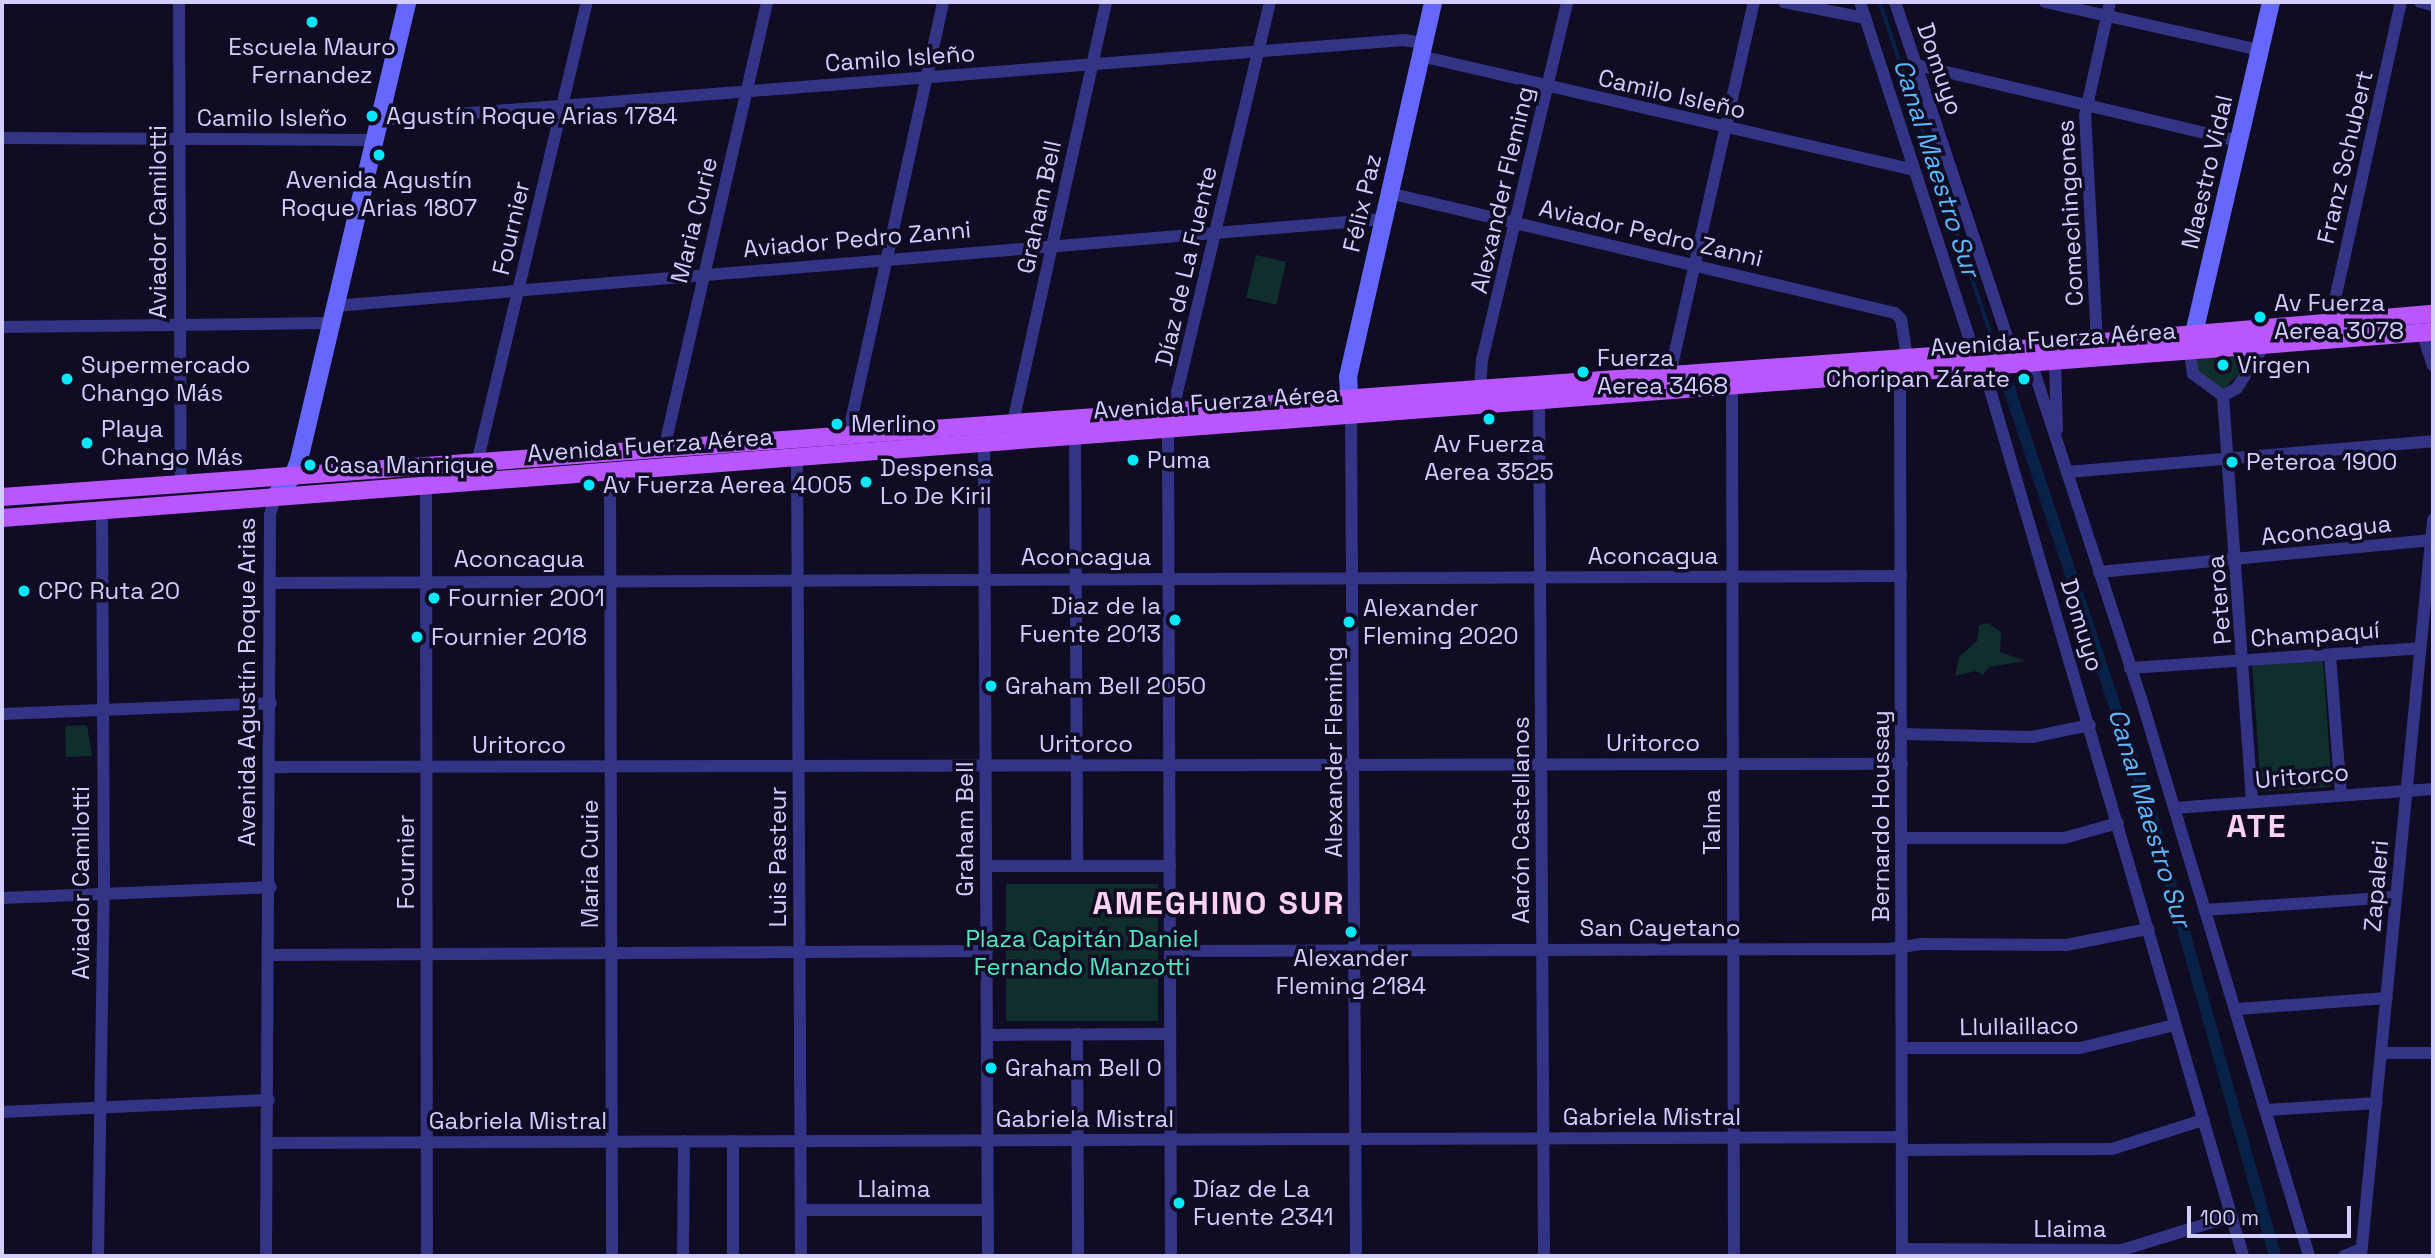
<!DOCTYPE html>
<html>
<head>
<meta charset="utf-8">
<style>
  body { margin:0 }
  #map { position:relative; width:2435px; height:1258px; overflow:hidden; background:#0f0c23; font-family:"Space Grotesk",sans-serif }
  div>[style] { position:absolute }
  .green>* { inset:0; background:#0f2e2c; transform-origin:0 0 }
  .stream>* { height:3.5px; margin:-1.75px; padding:0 1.75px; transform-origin:1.75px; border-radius:1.75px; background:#082147 }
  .canal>* { height:12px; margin:-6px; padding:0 6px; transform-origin:6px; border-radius:6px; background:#082147 }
  .street>* { height:12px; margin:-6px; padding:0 6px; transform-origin:6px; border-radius:6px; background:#343486 }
  .secondary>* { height:18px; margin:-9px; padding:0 9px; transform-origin:9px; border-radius:9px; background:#6667ff }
  .primary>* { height:18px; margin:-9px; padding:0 9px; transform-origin:9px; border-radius:9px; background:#ba56ff }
  .dots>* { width:19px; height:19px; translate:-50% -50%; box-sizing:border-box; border:4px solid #0f0c23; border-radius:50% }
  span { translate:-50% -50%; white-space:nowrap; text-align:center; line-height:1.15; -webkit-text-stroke:7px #0f0c23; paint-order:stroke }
  .poi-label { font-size:24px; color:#d2cfff }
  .left { translate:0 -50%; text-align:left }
  .right { translate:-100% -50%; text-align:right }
  .street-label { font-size:24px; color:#d2cfff }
  .park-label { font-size:24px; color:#52e8bd }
  .water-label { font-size:26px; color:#5db9ff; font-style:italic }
  .district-label { font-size:32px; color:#ffd1f0; font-weight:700; letter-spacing:2px }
  .frame { position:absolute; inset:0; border:4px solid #d2cfff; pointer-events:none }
  .scale { position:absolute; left:2187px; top:1206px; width:164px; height:32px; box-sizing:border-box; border:4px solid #d2cfff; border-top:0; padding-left:9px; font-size:21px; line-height:24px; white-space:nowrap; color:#d2cfff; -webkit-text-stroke:5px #0f0c23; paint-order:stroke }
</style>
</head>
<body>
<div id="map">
  <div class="green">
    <i style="left:1256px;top:255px;width:31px;height:44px;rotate:13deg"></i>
    <i style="clip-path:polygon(2246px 352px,2247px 365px,2222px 391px,2196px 369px,2197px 356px)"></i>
    <i style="clip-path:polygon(1988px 623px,2001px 632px,2000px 652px,2026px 661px,1989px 667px,1983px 675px,1976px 671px,1955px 676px,1959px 657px,1977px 641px,1979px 625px)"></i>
    <i style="left:2323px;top:660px;width:127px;height:71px;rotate:86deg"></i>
    <i style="clip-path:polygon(87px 725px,92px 756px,66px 757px,65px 726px)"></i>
    <i style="left:1006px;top:884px;width:152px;height:137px"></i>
  </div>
  <div class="stream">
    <i style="left:1880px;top:2px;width:350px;rotate:71.5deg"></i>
  </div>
  <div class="canal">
    <i style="left:2008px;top:385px;width:449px;rotate:71.6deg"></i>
    <i style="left:2150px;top:811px;width:462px;rotate:74.3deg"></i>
  </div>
  <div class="street">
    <i style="left:179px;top:2px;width:483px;rotate:89.8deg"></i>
    <i style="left:1784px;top:2px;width:83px;rotate:11.2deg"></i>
    <i style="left:1860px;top:2px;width:369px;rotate:72deg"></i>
    <i style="left:1895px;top:2px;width:366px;rotate:71.5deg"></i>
    <i style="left:2045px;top:2px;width:220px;rotate:12.6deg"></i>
    <i style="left:2420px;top:2px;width:13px;rotate:13deg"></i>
    <i style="left:1420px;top:56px;width:507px;rotate:12.99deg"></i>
    <i style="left:1917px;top:65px;width:331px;rotate:13.3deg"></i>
    <i style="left:379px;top:120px;width:1028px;rotate:-4.46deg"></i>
    <i style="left:1404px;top:40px;width:20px;rotate:9deg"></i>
    <i style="left:2px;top:138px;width:372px;rotate:0.3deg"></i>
    <i style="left:1389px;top:193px;width:520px;rotate:13.34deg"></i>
    <i style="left:1895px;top:313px;width:8px;rotate:45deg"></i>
    <i style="left:1901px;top:319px;width:38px;rotate:81deg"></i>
    <i style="left:334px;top:306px;width:1053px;rotate:-4.74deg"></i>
    <i style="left:2330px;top:322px;width:328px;rotate:-77.5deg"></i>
    <i style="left:2px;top:327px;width:328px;rotate:-0.7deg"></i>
    <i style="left:2421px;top:329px;width:38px;rotate:72deg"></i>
    <i style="left:2097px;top:341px;width:226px;rotate:-93deg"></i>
    <i style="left:2085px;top:115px;width:116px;rotate:-77.5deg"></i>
    <i style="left:2190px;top:353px;width:21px;rotate:82deg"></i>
    <i style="left:2193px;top:374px;width:37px;rotate:36deg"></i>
    <i style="left:2223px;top:396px;width:16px;rotate:-30deg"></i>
    <i style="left:2237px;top:388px;width:49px;rotate:-57.6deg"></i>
    <i style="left:2055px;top:363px;width:67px;rotate:88.3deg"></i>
    <i style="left:2032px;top:365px;width:350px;rotate:71.9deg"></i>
    <i style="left:2141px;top:698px;width:583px;rotate:73.24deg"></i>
    <i style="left:1984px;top:369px;width:924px;rotate:73.72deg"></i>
    <i style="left:1670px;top:374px;width:381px;rotate:-77.3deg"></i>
    <i style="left:1900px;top:375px;width:881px;rotate:89.87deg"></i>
    <i style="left:1732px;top:387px;width:869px;rotate:89.87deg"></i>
    <i style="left:1480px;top:388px;width:28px;rotate:-86deg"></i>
    <i style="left:1482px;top:360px;width:368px;rotate:-76.6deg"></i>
    <i style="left:1539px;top:392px;width:864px;rotate:89.67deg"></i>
    <i style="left:2223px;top:396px;width:406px;rotate:85.9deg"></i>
    <i style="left:1351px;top:416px;width:840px;rotate:89.66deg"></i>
    <i style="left:1013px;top:422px;width:430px;rotate:-77.5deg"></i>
    <i style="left:848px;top:435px;width:443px;rotate:-77.6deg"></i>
    <i style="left:1075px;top:437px;width:429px;rotate:89.7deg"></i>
    <i style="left:984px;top:444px;width:812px;rotate:89.72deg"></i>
    <i style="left:664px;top:449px;width:459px;rotate:-77deg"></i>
    <i style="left:797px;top:458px;width:798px;rotate:89.71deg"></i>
    <i style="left:477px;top:463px;width:474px;rotate:-76.6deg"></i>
    <i style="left:426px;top:467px;width:789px;rotate:89.93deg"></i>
    <i style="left:610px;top:472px;width:784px;rotate:89.85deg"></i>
    <i style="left:2067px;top:472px;width:367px;rotate:-4.8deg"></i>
    <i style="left:2099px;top:572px;width:334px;rotate:-5.5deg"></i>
    <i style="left:270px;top:583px;width:1631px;rotate:-0.25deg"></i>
    <i style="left:2330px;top:655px;width:139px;rotate:85.5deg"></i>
    <i style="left:2130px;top:668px;width:291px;rotate:-3.9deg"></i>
    <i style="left:2px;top:714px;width:269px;rotate:-2.3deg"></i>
    <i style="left:1901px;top:734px;width:130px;rotate:1.3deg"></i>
    <i style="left:2031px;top:737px;width:60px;rotate:-11.5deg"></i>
    <i style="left:271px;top:767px;width:1631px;rotate:-0.11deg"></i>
    <i style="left:2174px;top:808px;width:260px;rotate:-4.2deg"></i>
    <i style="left:1902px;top:838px;width:162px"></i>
    <i style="left:2064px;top:838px;width:56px;rotate:-15.5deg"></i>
    <i style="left:986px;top:866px;width:184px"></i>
    <i style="left:2px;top:898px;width:269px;rotate:-2.3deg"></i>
    <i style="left:2205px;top:910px;width:191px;rotate:-3.9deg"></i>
    <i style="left:1170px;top:951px;width:719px;rotate:-0.16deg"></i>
    <i style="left:1889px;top:949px;width:33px;rotate:-9deg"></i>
    <i style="left:1922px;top:944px;width:144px;rotate:0.4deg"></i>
    <i style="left:2066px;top:945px;width:84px;rotate:-11deg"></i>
    <i style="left:271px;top:955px;width:716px;rotate:-0.32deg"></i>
    <i style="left:2237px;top:1009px;width:150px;rotate:-4.2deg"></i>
    <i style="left:1077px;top:1034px;width:222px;rotate:89.7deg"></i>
    <i style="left:987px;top:1035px;width:183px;rotate:-0.3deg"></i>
    <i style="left:1902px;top:1048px;width:178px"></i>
    <i style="left:2080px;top:1048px;width:98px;rotate:-13.6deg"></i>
    <i style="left:2381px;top:1053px;width:52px"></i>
    <i style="left:2266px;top:1110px;width:111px;rotate:-3.6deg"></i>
    <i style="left:2px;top:1112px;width:267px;rotate:-2.6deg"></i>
    <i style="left:268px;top:1143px;width:1634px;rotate:-0.21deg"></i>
    <i style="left:1902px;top:1150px;width:210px;rotate:-0.3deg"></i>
    <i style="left:2112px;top:1149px;width:96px;rotate:-17.7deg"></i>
    <i style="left:801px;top:1210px;width:187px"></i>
    <i style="left:1902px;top:1249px;width:220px;rotate:0.3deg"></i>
    <i style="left:2122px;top:1250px;width:115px;rotate:-17.2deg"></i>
    <i style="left:98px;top:1256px;width:363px;rotate:-89.1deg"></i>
    <i style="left:104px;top:893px;width:382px;rotate:-90.3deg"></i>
    <i style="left:266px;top:1256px;width:741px;rotate:-89.69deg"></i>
    <i style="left:270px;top:515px;width:20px;rotate:-75deg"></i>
    <i style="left:683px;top:1256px;width:115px;rotate:-89.5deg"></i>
    <i style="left:733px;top:1256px;width:115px;rotate:-90deg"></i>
    <i style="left:1171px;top:1256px;width:826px;rotate:-90.21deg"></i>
    <i style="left:1168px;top:430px;width:440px;rotate:-76.6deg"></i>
    <i style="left:2344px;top:1256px;width:18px;rotate:-22deg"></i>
    <i style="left:2361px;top:1256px;width:740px;rotate:-84.41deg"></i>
  </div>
  <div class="secondary">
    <i style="left:2191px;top:346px;width:353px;rotate:-76.9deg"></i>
    <i style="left:1350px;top:412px;width:35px;rotate:-93deg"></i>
    <i style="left:1348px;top:377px;width:385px;rotate:-77.2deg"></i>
    <i style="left:275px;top:496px;width:27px;rotate:-48deg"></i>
    <i style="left:293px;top:476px;width:17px;rotate:-69deg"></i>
    <i style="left:299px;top:460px;width:471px;rotate:-76.7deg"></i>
  </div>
  <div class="primary">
    <i style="left:2px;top:497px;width:1977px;rotate:-4.18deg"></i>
    <i style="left:1974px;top:353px;width:461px;rotate:-4.9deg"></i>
    <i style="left:2px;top:518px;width:2438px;rotate:-4.38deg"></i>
  </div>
  <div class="dots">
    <i style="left:312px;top:22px;background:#00e9fa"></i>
    <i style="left:372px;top:116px;background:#00e9fa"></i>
    <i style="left:379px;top:155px;background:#00e9fa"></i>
    <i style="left:2260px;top:317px;background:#00e9fa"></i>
    <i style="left:2223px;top:365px;background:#00e9fa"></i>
    <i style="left:1583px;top:372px;background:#00e9fa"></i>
    <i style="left:67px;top:379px;background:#00e9fa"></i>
    <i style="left:2024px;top:379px;background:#00e9fa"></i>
    <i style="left:1489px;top:419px;background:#00e9fa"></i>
    <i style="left:837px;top:424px;background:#00e9fa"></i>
    <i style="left:87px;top:443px;background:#00e9fa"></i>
    <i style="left:1133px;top:460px;background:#00e9fa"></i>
    <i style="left:2232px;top:462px;background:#00e9fa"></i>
    <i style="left:310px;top:465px;background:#00e9fa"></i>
    <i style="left:866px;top:482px;background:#00e9fa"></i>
    <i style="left:589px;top:485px;background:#00e9fa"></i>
    <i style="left:24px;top:591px;background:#00e9fa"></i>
    <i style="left:434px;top:598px;background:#00e9fa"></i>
    <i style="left:1175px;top:620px;background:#00e9fa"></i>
    <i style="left:1349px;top:622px;background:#00e9fa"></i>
    <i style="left:417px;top:637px;background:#00e9fa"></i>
    <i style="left:991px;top:686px;background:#00e9fa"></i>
    <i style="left:1351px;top:932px;background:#00e9fa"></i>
    <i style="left:991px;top:1068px;background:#00e9fa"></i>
    <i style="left:1179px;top:1203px;background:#00e9fa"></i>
  </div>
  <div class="poi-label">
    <span style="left:312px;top:61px">Escuela Mauro<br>Fernandez</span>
    <span class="left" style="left:386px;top:116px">Agustín Roque Arias 1784</span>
    <span style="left:379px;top:194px">Avenida Agustín<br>Roque Arias 1807</span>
    <span class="left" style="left:2274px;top:317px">Av Fuerza<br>Aerea 3078</span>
    <span class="left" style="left:1597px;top:372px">Fuerza<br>Aerea 3468</span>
    <span class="left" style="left:81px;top:379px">Supermercado<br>Chango Más</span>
    <span class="left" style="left:2237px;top:365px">Virgen</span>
    <span class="right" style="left:2010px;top:379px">Choripan Zárate</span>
    <span class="left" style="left:851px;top:424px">Merlino</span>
    <span class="left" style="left:101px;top:443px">Playa<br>Chango Más</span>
    <span style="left:1489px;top:458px">Av Fuerza<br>Aerea 3525</span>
    <span class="left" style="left:1147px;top:460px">Puma</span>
    <span class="left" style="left:2246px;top:462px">Peteroa 1900</span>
    <span class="left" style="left:324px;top:465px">Casa Manrique</span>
    <span class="left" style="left:880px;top:482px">Despensa<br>Lo De Kiril</span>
    <span class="left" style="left:603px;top:485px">Av Fuerza Aerea 4005</span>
    <span class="left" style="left:38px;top:591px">CPC Ruta 20</span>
    <span class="left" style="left:448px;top:598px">Fournier 2001</span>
    <span class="right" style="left:1161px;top:620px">Diaz de la<br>Fuente 2013</span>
    <span class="left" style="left:1363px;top:622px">Alexander<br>Fleming 2020</span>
    <span class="left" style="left:431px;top:637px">Fournier 2018</span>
    <span class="left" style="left:1005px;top:686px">Graham Bell 2050</span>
    <span style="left:1351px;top:972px">Alexander<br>Fleming 2184</span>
    <span class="left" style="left:1005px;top:1068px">Graham Bell 0</span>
    <span class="left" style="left:1193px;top:1203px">Díaz de La<br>Fuente 2341</span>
  </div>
  <div class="street-label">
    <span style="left:900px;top:58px;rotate:-4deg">Camilo Isleño</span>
    <span style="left:1940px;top:69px;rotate:71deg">Domuyo</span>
    <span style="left:1672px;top:94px;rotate:13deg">Camilo Isleño</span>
    <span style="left:272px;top:118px">Camilo Isleño</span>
    <span style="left:2345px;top:157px;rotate:-77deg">Franz Schubert</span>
    <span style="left:2207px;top:172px;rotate:-77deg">Maestro Vidal</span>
    <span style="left:1502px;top:190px;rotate:-77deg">Alexander Fleming</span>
    <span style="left:1362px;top:203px;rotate:-77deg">Félix Paz</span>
    <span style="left:1039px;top:207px;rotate:-78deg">Graham Bell</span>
    <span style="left:2070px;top:213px;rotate:-93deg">Comechingones</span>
    <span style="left:694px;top:220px;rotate:-76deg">Maria Curie</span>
    <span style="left:158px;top:222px;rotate:-90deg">Aviador Camilotti</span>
    <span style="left:511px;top:228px;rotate:-77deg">Fournier</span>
    <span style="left:1651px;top:233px;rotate:13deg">Aviador Pedro Zanni</span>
    <span style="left:857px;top:239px;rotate:-5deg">Aviador Pedro Zanni</span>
    <span style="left:1186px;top:266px;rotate:-77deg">Díaz de La Fuente</span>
    <span style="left:2053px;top:339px;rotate:-4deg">Avenida Fuerza Aérea</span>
    <span style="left:1216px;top:402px;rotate:-4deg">Avenida Fuerza Aérea</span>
    <span style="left:650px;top:445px;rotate:-4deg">Avenida Fuerza Aérea</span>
    <span style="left:2326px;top:530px;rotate:-6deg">Aconcagua</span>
    <span style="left:1653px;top:556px">Aconcagua</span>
    <span style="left:1086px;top:557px">Aconcagua</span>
    <span style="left:519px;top:559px">Aconcagua</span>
    <span style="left:2219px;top:600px;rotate:-95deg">Peteroa</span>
    <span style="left:2082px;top:625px;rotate:73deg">Domuyo</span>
    <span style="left:2315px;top:634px;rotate:-4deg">Champaquí</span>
    <span style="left:247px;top:682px;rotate:-90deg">Avenida Agustín Roque Arias</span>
    <span style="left:1653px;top:743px">Uritorco</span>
    <span style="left:1086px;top:744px">Uritorco</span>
    <span style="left:519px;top:745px">Uritorco</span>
    <span style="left:1334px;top:752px;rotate:-90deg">Alexander Fleming</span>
    <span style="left:2302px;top:776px;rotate:-5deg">Uritorco</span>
    <span style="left:1881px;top:816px;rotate:-90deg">Bernardo Houssay</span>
    <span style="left:1521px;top:820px;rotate:-90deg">Aarón Castellanos</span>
    <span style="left:1712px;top:822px;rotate:-90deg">Talma</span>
    <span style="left:965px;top:829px;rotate:-90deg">Graham Bell</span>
    <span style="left:778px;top:857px;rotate:-90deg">Luis Pasteur</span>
    <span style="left:406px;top:862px;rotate:-90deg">Fournier</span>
    <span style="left:590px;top:864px;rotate:-90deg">Maria Curie</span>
    <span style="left:81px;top:883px;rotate:-90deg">Aviador Camilotti</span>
    <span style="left:2376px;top:886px;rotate:-85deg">Zapaleri</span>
    <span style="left:1660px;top:928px">San Cayetano</span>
    <span style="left:2019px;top:1026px;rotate:-1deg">Llullaillaco</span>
    <span style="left:1652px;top:1117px">Gabriela Mistral</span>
    <span style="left:1085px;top:1119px">Gabriela Mistral</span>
    <span style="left:518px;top:1121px">Gabriela Mistral</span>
    <span style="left:894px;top:1189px">Llaima</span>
    <span style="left:2070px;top:1229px">Llaima</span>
  </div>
  <div class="park-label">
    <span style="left:1082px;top:953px">Plaza Capitán Daniel<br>Fernando Manzotti</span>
  </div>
  <div class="water-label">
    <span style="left:1936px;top:168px;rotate:72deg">Canal Maestro Sur</span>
    <span style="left:2149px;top:818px;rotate:73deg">Canal Maestro Sur</span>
  </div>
  <div class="district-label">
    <span style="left:2257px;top:826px">ATE</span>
    <span style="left:1219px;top:903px">AMEGHINO SUR</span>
  </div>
  <div class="frame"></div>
  <div class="scale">100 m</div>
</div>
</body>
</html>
